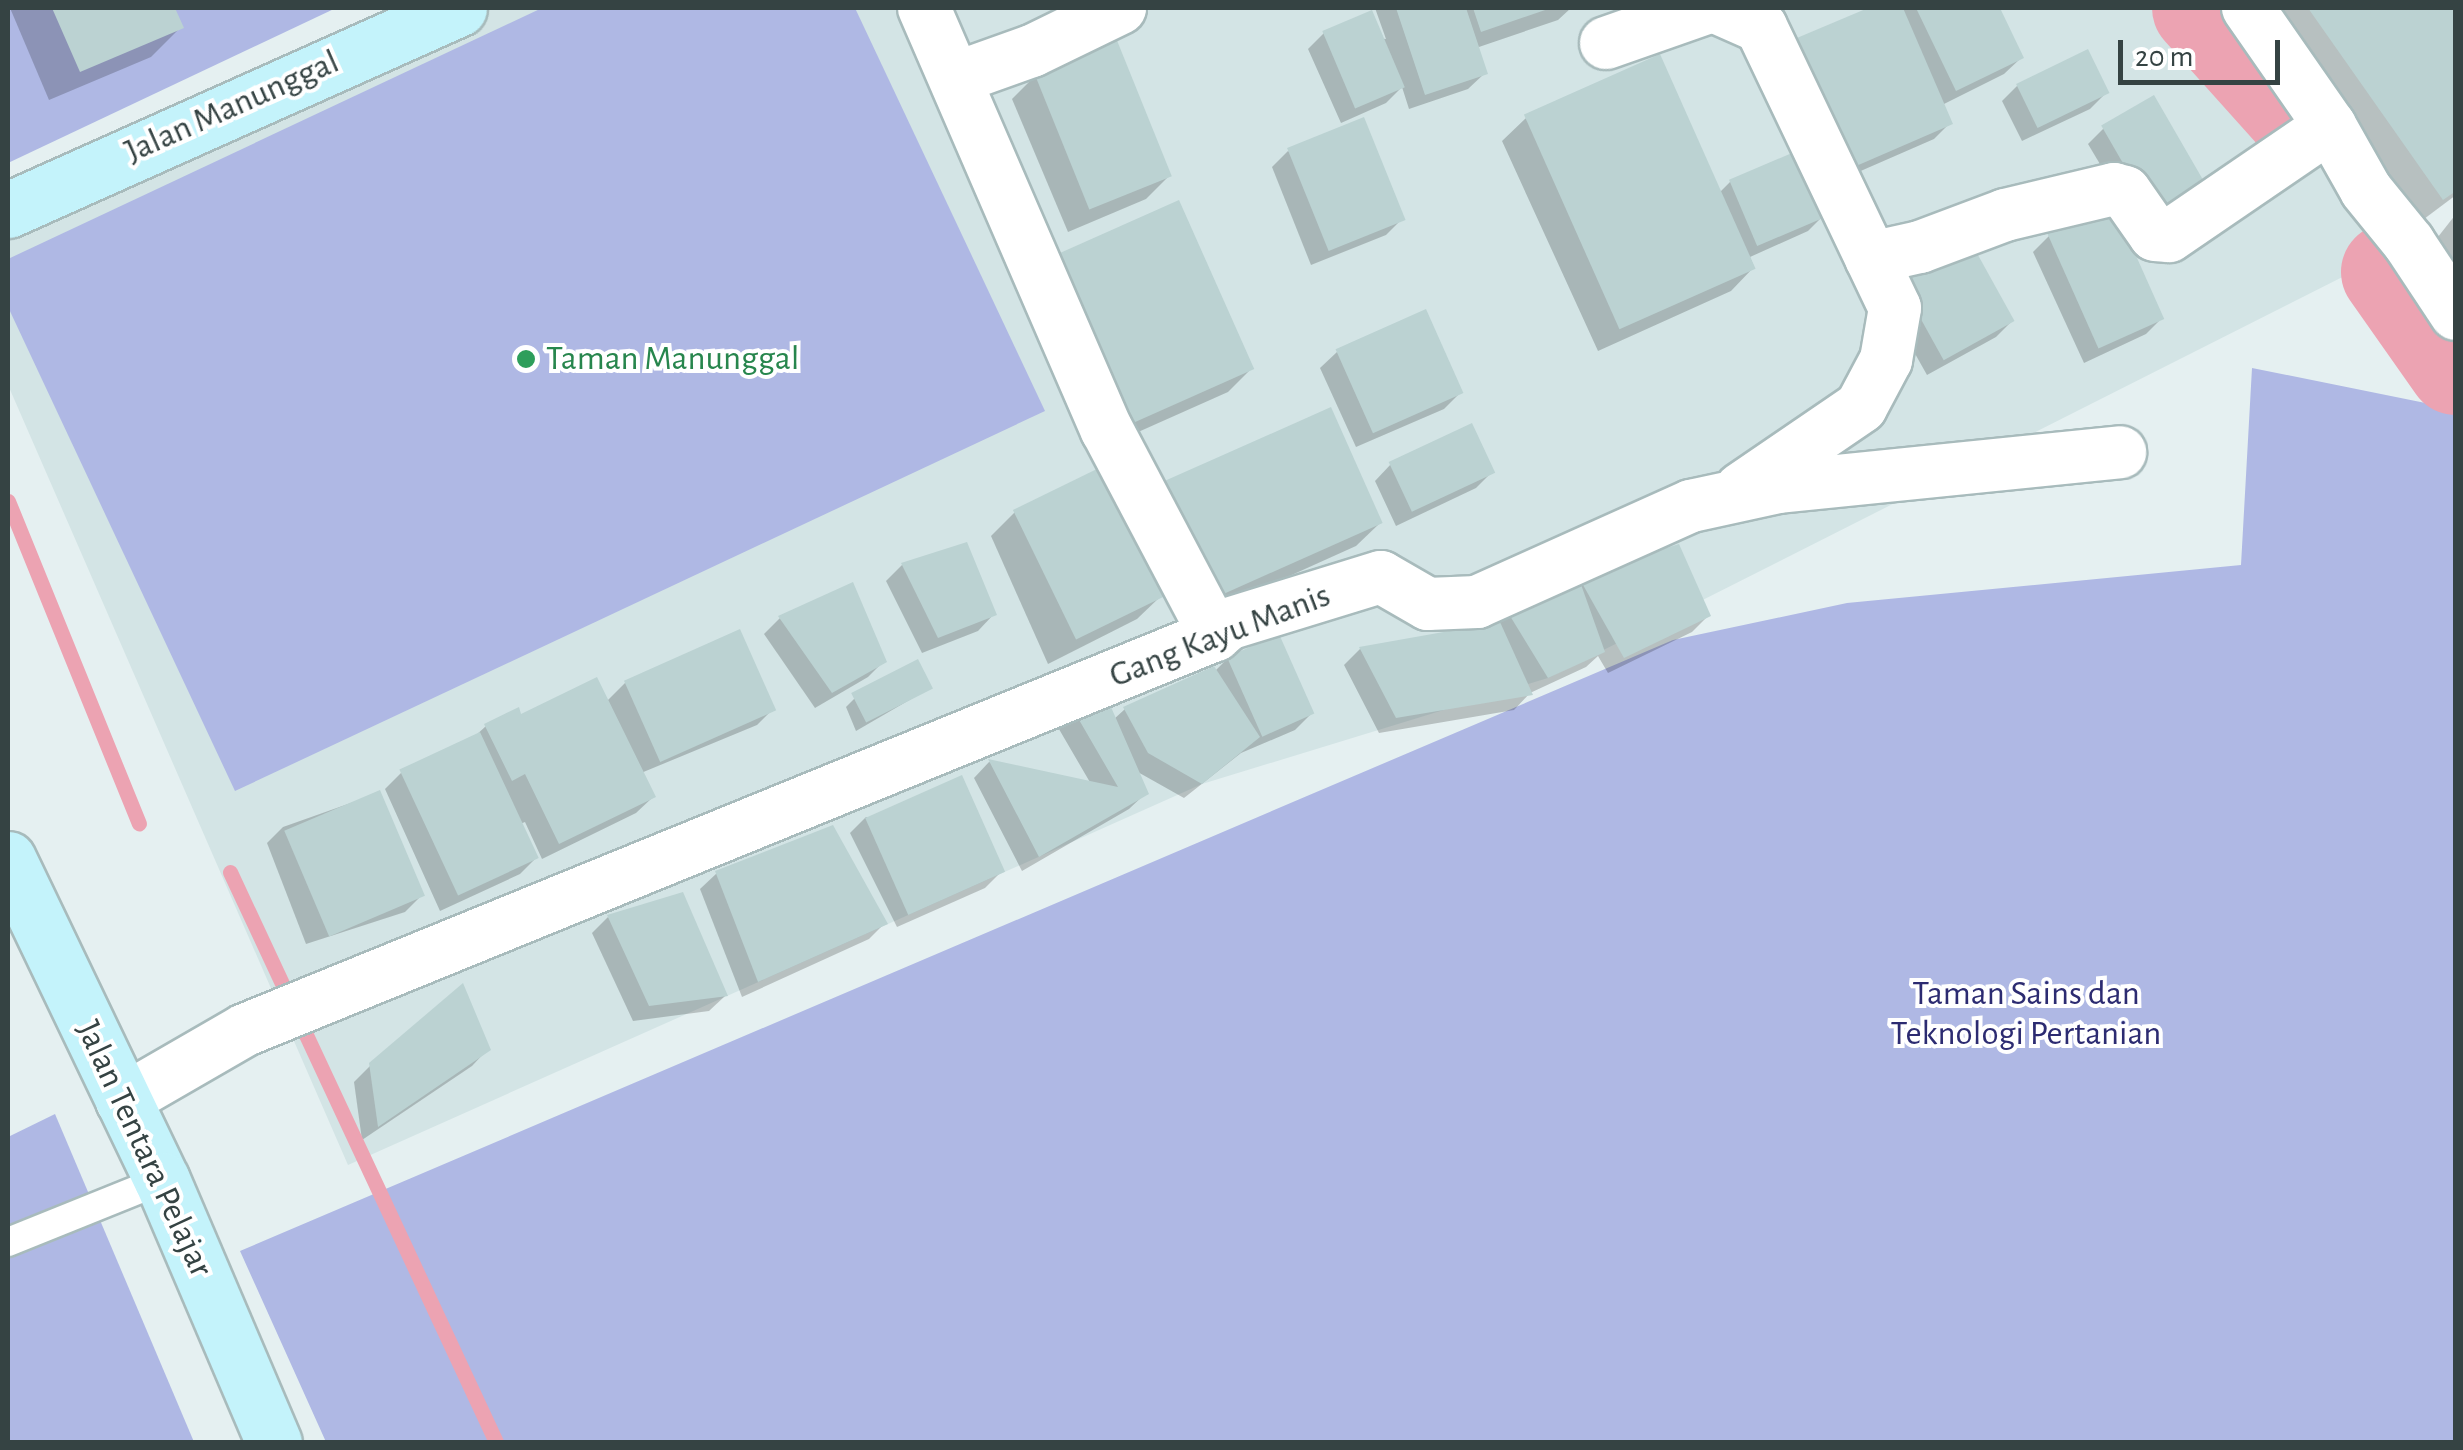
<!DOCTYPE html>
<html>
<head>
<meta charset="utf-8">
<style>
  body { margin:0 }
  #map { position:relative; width:2463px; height:1450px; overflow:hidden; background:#e5f0f1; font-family:"Alegreya Sans",sans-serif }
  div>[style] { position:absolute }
  .residential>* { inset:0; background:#d3e4e5 }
  .green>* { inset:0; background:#afb8e4 }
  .shadow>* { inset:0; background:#0003 }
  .stream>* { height:15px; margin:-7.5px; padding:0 7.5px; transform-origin:7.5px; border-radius:7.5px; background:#eca3b2 }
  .river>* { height:98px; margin:-49px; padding:0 49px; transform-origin:49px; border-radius:49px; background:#eca3b2 }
  .building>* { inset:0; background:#bbd2d2; transform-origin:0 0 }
  .roads { filter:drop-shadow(2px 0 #a8bbbc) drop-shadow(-2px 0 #a8bbbc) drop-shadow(0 2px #a8bbbc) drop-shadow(0 -2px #a8bbbc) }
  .lane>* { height:28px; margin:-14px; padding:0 14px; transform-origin:14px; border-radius:14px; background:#fff }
  .street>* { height:52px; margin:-26px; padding:0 26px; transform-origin:26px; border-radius:26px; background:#fff }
  .secondary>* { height:55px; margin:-27.5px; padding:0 27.5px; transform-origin:27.5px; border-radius:27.5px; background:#c4f3fb }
  .dots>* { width:28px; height:28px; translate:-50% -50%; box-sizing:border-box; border:5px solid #fff; border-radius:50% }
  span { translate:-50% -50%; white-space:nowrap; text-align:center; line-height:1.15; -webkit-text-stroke:8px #fff; paint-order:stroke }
  .street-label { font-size:35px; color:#354343 }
  .leisure-label { font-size:35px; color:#27864d }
  .left { translate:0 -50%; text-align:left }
  .park-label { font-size:35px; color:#2c2b71 }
  .frame { position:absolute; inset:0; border:10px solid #354343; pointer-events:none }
  .scale { position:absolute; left:2118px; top:40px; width:162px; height:45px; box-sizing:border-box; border:5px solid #354343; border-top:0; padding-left:12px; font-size:30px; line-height:35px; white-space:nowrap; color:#354343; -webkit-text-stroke:8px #fff; paint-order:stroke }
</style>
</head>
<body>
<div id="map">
  <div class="residential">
    <i style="clip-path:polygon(432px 8px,2282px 8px,2394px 251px,1548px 678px,1202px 784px,348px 1165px,8px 385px,8px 202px)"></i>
  </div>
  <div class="green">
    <i style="clip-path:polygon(8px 8px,336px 8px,8px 163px)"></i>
    <i style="clip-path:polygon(542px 8px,855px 8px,1045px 411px,235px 791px,8px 307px,8px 259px)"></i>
    <i style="clip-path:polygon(2252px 368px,2455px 409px,2455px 1442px,326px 1442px,240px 1251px,1673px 640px,1847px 603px,2241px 565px)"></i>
    <i style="clip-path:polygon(55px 1114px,194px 1442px,8px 1442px,8px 1137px)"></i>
  </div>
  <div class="shadow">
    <i style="clip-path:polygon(10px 8px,172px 8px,181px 27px,151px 57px,49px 100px)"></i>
    <i style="clip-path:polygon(1375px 8px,1571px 8px,1558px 20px,1476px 48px,1485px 73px,1468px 89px,1409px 109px,1402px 87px,1386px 103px,1341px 123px,1308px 49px,1324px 33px,1386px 39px)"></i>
    <i style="clip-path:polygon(1876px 8px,1997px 8px,2021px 58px,2004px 74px,1942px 105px,1950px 123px,1934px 139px,1824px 187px,1787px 45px)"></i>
    <i style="clip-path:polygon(2258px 8px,2456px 8px,2456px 195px,2412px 228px)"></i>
    <i style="clip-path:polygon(1036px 75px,1170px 175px,1146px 199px,1068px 232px,1012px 99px)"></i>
    <i style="clip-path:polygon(2018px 85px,2106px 93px,2090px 109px,2022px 141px,2002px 101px)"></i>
    <i style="clip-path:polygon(2153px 99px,2147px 243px,2088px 144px,2104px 128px)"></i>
    <i style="clip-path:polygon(1526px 118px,1720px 192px,1730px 182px,1798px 153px,1824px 215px,1808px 231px,1750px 257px,1754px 267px,1731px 291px,1598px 351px,1502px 141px)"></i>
    <i style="clip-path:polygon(1288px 151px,1402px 219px,1386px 235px,1311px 265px,1272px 167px)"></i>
    <i style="clip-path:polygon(2456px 214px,2456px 274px,2434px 242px)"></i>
    <i style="clip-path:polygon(2049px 236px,2162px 318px,2146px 334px,2084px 363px,2033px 252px)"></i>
    <i style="clip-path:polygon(1035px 281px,1252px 368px,1228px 392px,1109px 445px)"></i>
    <i style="clip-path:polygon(1882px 295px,2012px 321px,1996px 337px,1927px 375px)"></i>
    <i style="clip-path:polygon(1337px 352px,1460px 393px,1444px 409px,1356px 447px,1320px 368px)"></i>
    <i style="clip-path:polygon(1391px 464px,1492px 472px,1476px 488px,1396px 526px,1375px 481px)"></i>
    <i style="clip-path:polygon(1168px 483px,1380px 523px,1356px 546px,1194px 619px,1144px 506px)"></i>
    <i style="clip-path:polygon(1015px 512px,1161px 596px,1137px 619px,1048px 664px,991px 536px)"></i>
    <i style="clip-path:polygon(966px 545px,994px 614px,978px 631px,922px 653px,886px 581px,902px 565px)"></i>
    <i style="clip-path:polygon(1579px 578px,1708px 616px,1692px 632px,1608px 673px,1598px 656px,1586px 667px,1530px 693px,1514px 710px,1379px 733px,1344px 665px,1360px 649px,1496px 626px,1509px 613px)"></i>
    <i style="clip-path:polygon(780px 618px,884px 661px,868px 677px,815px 708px,764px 634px)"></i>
    <i style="clip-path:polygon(1227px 659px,1311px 714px,1295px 730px,1241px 753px,1184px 798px,1136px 771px,1146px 793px,1129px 809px,1022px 871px,974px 778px,989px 762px,1091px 784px,1056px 724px,1073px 708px,1113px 720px,1125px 709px,1214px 672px)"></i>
    <i style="clip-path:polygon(625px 683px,773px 709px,757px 725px,641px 773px,653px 797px,636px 813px,542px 859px,525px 822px,520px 824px,536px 858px,520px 874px,440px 911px,385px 789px,401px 773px,474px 737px,486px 726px,606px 702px)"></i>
    <i style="clip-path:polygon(930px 688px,856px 731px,846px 707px,854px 699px)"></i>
    <i style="clip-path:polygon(379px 793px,421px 896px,405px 912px,306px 944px,267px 843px,283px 827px)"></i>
    <i style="clip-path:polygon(866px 817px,1002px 871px,985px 888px,897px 927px,850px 833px)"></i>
    <i style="clip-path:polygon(717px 873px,885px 923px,869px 939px,742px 997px,700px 889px)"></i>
    <i style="clip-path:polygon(608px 917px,725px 996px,709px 1011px,633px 1021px,592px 933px)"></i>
    <i style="clip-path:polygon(488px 1049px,472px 1066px,362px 1140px,354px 1082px,371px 1065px)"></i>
  </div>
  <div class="stream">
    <i style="left:8px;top:501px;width:348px;rotate:67.9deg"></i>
    <i style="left:230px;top:872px;width:629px;rotate:64.98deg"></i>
  </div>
  <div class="river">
    <i style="left:2201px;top:8px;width:144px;rotate:48.1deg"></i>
    <i style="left:2390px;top:272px;width:115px;rotate:54.9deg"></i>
  </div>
  <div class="building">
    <i style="clip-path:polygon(52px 8px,175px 8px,184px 28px,80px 72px)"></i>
    <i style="clip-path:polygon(1396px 8px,1466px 8px,1488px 74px,1425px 95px)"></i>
    <i style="clip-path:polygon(1473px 8px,1551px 8px,1481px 32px)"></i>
    <i style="clip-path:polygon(1868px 8px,1903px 8px,1953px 124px,1840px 173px,1785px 43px)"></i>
    <i style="clip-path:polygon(1916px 8px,2000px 8px,2024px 58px,1956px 91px)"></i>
    <i style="clip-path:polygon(2308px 8px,2456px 8px,2456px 191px,2443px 200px)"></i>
    <i style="left:1372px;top:10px;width:84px;height:54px;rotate:67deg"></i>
    <i style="left:1116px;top:38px;width:149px;height:89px;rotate:68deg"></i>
    <i style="left:2088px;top:49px;width:49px;height:80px;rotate:64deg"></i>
    <i style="left:1660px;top:54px;width:235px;height:149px;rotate:66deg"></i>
    <i style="left:2154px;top:95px;width:121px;height:61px;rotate:60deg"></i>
    <i style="left:1364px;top:117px;width:111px;height:83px;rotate:68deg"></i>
    <i style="left:1799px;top:150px;width:72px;height:76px;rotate:67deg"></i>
    <i style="left:1179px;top:200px;width:185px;height:134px;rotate:66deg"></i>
    <i style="left:2113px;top:204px;width:126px;height:72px;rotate:66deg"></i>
    <i style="left:1968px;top:237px;width:96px;height:81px;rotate:61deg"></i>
    <i style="left:1426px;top:309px;width:92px;height:99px;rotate:66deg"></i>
    <i style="left:1331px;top:407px;width:127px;height:181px;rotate:66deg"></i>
    <i style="left:1472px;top:423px;width:55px;height:92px;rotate:65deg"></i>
    <i style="left:1101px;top:467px;width:144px;height:98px;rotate:64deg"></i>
    <i style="clip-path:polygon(967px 542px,997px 615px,938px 638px,901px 563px)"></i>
    <i style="clip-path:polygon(1679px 544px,1711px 616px,1624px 658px,1578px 576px)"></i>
    <i style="clip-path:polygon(1578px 576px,1605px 652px,1548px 678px,1507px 611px)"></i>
    <i style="clip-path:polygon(853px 582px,887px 662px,832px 693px,778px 616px)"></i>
    <i style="clip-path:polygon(1500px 622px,1533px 695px,1396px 718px,1359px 647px)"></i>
    <i style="left:740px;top:629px;width:89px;height:127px;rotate:66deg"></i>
    <i style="left:1279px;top:634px;width:87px;height:57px;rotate:66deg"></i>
    <i style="left:918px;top:659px;width:33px;height:75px;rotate:63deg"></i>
    <i style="clip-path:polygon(1214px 666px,1260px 737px,1202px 784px,1148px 753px,1123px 707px)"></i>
    <i style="clip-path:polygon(597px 677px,656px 797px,559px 844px,525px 774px,512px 781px,484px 724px,519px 707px,521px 714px)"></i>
    <i style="clip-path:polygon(1104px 691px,1149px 794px,1039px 857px,988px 759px,1118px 787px,1071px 706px)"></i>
    <i style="left:480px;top:732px;width:139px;height:89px;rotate:65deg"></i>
    <i style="left:962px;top:775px;width:106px;height:106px;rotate:66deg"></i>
    <i style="left:380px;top:790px;width:115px;height:104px;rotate:67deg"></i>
    <i style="clip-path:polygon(833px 825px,888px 924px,758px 982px,715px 871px)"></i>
    <i style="clip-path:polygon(683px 892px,728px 996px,649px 1006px,607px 915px)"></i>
    <i style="clip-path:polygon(463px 983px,491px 1050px,378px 1127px,369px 1063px)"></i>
  </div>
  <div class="roads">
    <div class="lane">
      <i style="left:8px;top:1242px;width:166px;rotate:-21.9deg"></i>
    </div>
    <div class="street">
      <i style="left:924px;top:8px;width:460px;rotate:66.6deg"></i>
      <i style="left:1107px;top:430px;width:232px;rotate:62.2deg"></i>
      <i style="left:1718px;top:8px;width:47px;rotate:23.8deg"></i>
      <i style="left:1761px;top:27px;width:311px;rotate:64.5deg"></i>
      <i style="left:1895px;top:308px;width:53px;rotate:99.8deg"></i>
      <i style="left:1886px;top:360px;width:53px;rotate:118deg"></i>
      <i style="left:1861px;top:407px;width:145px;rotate:145.7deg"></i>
      <i style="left:2248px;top:8px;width:144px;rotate:55.2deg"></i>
      <i style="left:2330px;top:126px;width:73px;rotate:60.6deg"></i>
      <i style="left:2366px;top:190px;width:68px;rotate:50.9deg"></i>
      <i style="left:2409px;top:243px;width:85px;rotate:56.5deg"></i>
      <i style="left:1606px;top:43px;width:106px;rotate:-19.3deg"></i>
      <i style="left:956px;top:78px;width:81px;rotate:-19.6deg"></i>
      <i style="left:1032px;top:51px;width:98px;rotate:-26deg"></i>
      <i style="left:1871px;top:258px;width:50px;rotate:-12.7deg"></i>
      <i style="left:1920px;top:247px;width:91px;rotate:-20.6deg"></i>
      <i style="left:2005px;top:215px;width:112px;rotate:-13.4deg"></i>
      <i style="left:2114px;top:189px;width:11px;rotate:15deg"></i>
      <i style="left:2125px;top:192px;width:52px;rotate:55.1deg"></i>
      <i style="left:2155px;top:235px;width:14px;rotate:4deg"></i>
      <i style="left:2169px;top:236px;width:195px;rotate:-34.3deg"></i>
      <i style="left:122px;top:1101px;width:142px;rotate:-30deg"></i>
      <i style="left:245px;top:1030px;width:1047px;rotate:-22.16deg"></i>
      <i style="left:1215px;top:635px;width:17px;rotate:-40deg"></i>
      <i style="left:1228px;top:624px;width:160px;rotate:-17.1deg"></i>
      <i style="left:1381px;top:577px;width:54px;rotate:29.9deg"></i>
      <i style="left:1428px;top:604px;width:49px;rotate:-2.3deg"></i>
      <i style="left:1477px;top:602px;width:235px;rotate:-24.2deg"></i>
      <i style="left:1691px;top:506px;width:89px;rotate:-12.3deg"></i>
      <i style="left:1778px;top:487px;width:344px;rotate:-5.8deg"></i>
    </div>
    <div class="secondary">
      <i style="left:8px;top:210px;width:494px;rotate:-24.1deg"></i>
      <i style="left:8px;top:859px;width:356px;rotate:64.4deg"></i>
      <i style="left:162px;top:1180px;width:285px;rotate:66.9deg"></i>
    </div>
  </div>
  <div class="dots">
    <i style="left:526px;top:359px;background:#2e9e5b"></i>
  </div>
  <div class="street-label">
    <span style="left:232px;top:107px;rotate:-24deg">Jalan Manunggal</span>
    <span style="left:1220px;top:636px;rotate:-21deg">Gang Kayu Manis</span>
    <span style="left:144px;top:1149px;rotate:65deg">Jalan Tentara Pelajar</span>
  </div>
  <div class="leisure-label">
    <span class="left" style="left:546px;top:359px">Taman Manunggal</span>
  </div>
  <div class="park-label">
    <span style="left:2026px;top:1014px">Taman Sains dan<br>Teknologi Pertanian</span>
  </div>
  <div class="frame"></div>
  <div class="scale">20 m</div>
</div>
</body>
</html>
